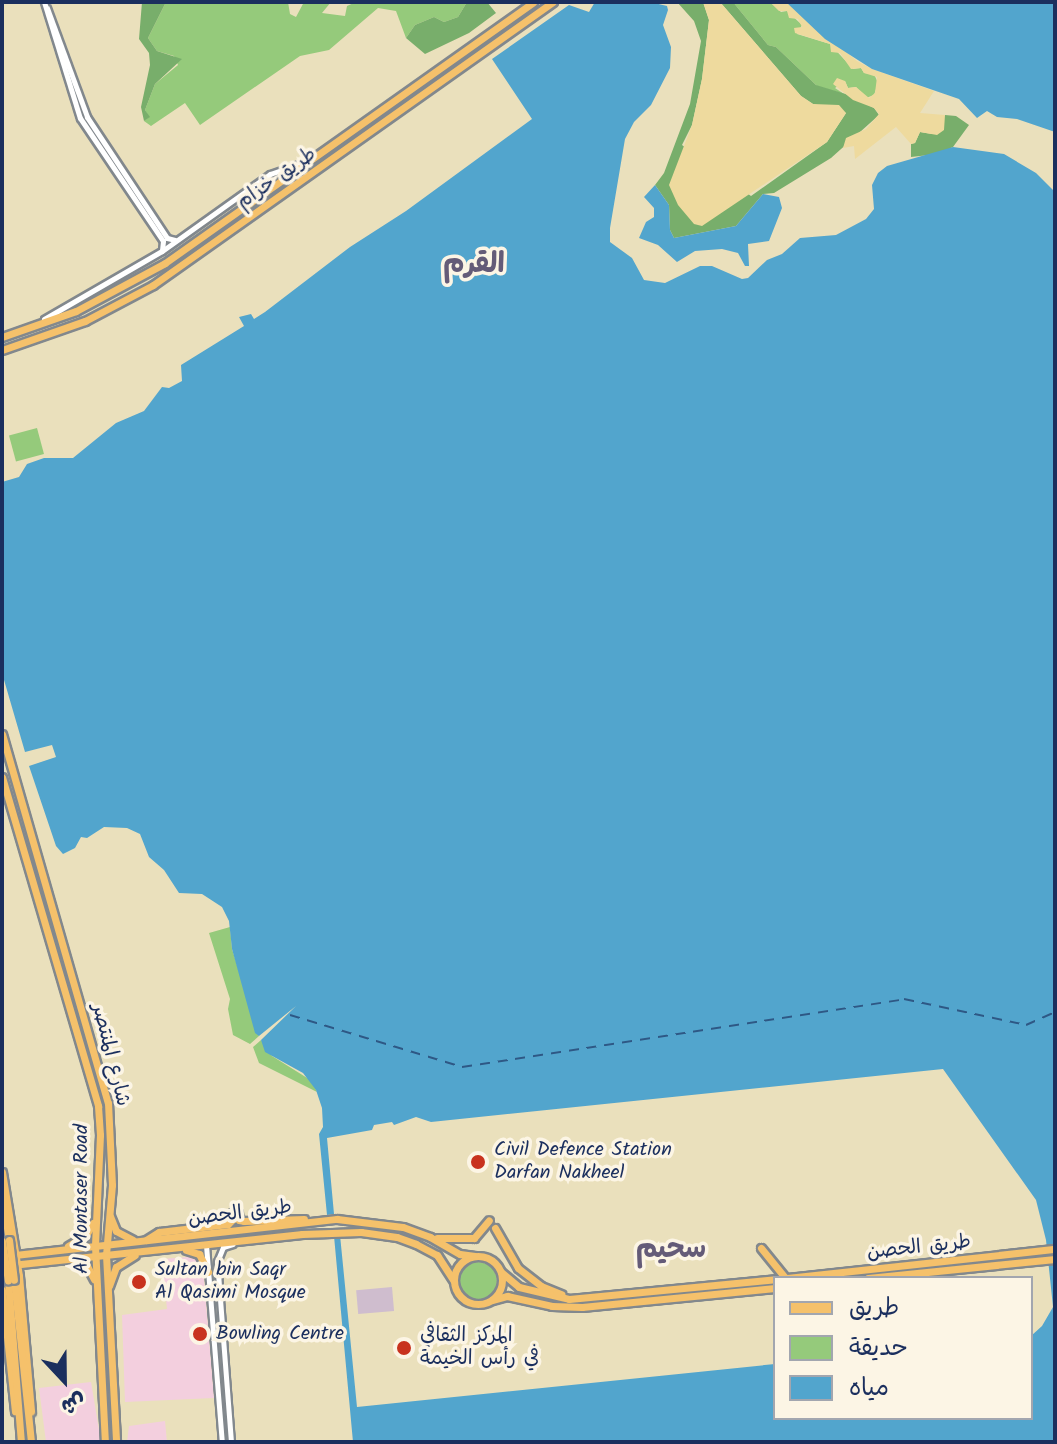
<!DOCTYPE html>
<html>
<head>
<meta charset="utf-8">
<style>
  body { margin:0 }
  #map { position:relative; width:1057px; height:1444px; overflow:hidden; background:#eae0bc; font-family:Kalam,"Playpen Sans Arabic",sans-serif }
  div>[style] { position:absolute }
  .built>* { inset:0; background:#f3cfde }
  .industrial>* { inset:0; background:#cfbdce; transform-origin:0 0 }
  .green>* { inset:0; background:#95ca7b; transform-origin:0 0 }
  .round { border-radius:50% }
  .forest>* { inset:0; background:#78ae6b }
  .sand>* { inset:0; background:#eeda9e }
  .water>* { inset:0; background:#52a5cd }
  .ferry>* { height:2px; margin-top:-1px; transform-origin:0; background:repeating-linear-gradient(90deg,#2e5885 0 10px,transparent 0 18px) }
  .roads { filter:drop-shadow(2px 0 #82888d) drop-shadow(-2px 0 #82888d) drop-shadow(0 2px #82888d) drop-shadow(0 -2px #82888d) }
  .tertiary>* { height:5px; margin:-2.5px; padding:0 2.5px; transform-origin:2.5px; border-radius:2.5px; background:#fff }
  .primary>* { height:7px; margin:-3.5px; padding:0 3.5px; transform-origin:3.5px; border-radius:3.5px; background:#f5c16b }
  .primary>.ring { margin:-3.5px; padding:0; box-sizing:content-box; background:none; border:7px solid #f5c16b; border-radius:50% }
  .trunk>* { height:7px; margin:-3.5px; padding:0 3.5px; transform-origin:3.5px; border-radius:3.5px; background:#f5c16b }
  .bridges { filter:drop-shadow(2px 0 #82888d) drop-shadow(-2px 0 #82888d) drop-shadow(0 2px #82888d) drop-shadow(0 -2px #82888d) }
  .trunk-bridge>* { height:7px; margin:-3.5px; padding:0 3.5px; transform-origin:3.5px; border-radius:3.5px; background:#f5c16b }
  .dots>* { width:22px; height:22px; translate:-50% -50%; box-sizing:border-box; border:4px solid #fcf5e5; border-radius:50% }
  span { translate:-50% -50%; white-space:nowrap; text-align:center; line-height:1.15; -webkit-text-stroke:7px #fcf5e5; paint-order:stroke }
  .street-label { font-size:20px; color:#1b2f5e }
  .poi-label { font-size:20px; color:#1b2f5e }
  .left { translate:0 -50%; text-align:left }
  .district-label { font-size:28px; color:#645b78; font-weight:700 }
  .frame { position:absolute; inset:0; border:4px solid #1b2f5e; pointer-events:none }
  .legend { position:absolute; left:773px; top:1276px; width:260px; height:144px; box-sizing:border-box; background:#fcf5e5; border:2px solid #a2a6af; margin:0; padding:10px 14px; list-style:none; font-size:24px; color:#1b2f5e }
  .legend li { display:flex; align-items:center; gap:16px; height:40px }
  .legend b { width:40px; border:2px solid #a2a6af }
  .north { position:absolute; left:24px; top:1340px; width:80px; height:80px; -webkit-text-stroke:6px #fcf5e5; paint-order:stroke; rotate:158deg; font-size:22px; font-weight:700; line-height:32px; text-align:center; color:#1b2f5e }
  .north::after { content:''; display:block; margin:auto; width:28px; height:36px; background:#1b2f5e; clip-path:polygon(50% 0,100% 100%,50% 72%,0 100%) }
</style>
</head>
<body>
<div id="map">
  <div class="built">
    <i style="clip-path:polygon(202px 1256px,214px 1398px,125px 1402px,122px 1315px,167px 1309px,162px 1259px)"></i>
    <i style="clip-path:polygon(91px 1382px,101px 1442px,46px 1442px,39px 1388px)"></i>
    <i style="clip-path:polygon(165px 1421px,167px 1442px,127px 1442px,129px 1426px)"></i>
  </div>
  <div class="industrial">
    <i style="left:392px;top:1287px;width:24px;height:36px;rotate:85deg"></i>
  </div>
  <div class="green">
    <i style="clip-path:polygon(166px 2px,288px 2px,290px 14px,296px 17px,304px 2px,331px 2px,322px 13px,345px 16px,347px 6px,356px 2px,467px 2px,458px 17px,444px 22px,434px 17px,415px 25px,406px 38px,396px 11px,378px 8px,329px 50px,300px 56px,200px 125px,185px 103px,151px 126px,144px 121px,149px 117px,145px 110px,155px 84px,178px 65px,174px 56px,157px 51px,148px 38px)"></i>
    <i style="clip-path:polygon(733px 2px,770px 2px,781px 12px,787px 11px,802px 25px,797px 34px,830px 44px,853px 69px,861px 68px,864px 73px,874px 74px,878px 83px,874px 95px,866px 98px,856px 87px,848px 88px,845px 81px,835px 88px,844px 94px,817px 86px,776px 47px,768px 45px)"></i>
    <i style="left:37px;top:428px;width:27px;height:29px;rotate:75deg"></i>
    <i style="clip-path:polygon(230px 927px,232px 949px,259px 1036px,250px 1044px,233px 1035px,228px 1009px,230px 999px,209px 933px)"></i>
    <i style="clip-path:polygon(261px 1040px,272px 1056px,312px 1081px,317px 1092px,259px 1063px,253px 1047px)"></i>
    <i class="round" style="left:459px;top:1262px;width:38px;height:38px"></i>
  </div>
  <div class="forest">
    <i style="clip-path:polygon(142px 2px,166px 2px,148px 38px,157px 51px,182px 59px,155px 84px,145px 110px,150px 117px,144px 121px,141px 107px,150px 65px,149px 53px,139px 39px)"></i>
    <i style="clip-path:polygon(467px 2px,487px 2px,496px 13px,469px 33px,425px 54px,406px 38px,415px 25px,434px 17px,444px 22px,458px 17px)"></i>
    <i style="clip-path:polygon(677px 2px,703px 2px,709px 20px,702px 79px,692px 125px,682px 145px,751px 196px,827px 142px,846px 113px,813px 104px,801px 96px,720px 2px,733px 2px,768px 45px,776px 47px,816px 85px,849px 95px,874px 108px,879px 115px,831px 158px,774px 193px,763px 194px,736px 226px,674px 238px,670px 230px,669px 205px,655px 185px,664px 173px,690px 104px,701px 41px,694px 21px)"></i>
    <i style="clip-path:polygon(945px 115px,956px 116px,969px 125px,953px 147px,938px 154px,911px 157px,911px 144px,915px 143px,920px 132px,932px 134px)"></i>
  </div>
  <div class="sand">
    <i style="clip-path:polygon(703px 2px,720px 2px,801px 96px,813px 104px,839px 105px,846px 113px,827px 142px,702px 226px,694px 224px,678px 205px,669px 185px,692px 125px,702px 79px,709px 20px)"></i>
    <i style="clip-path:polygon(770px 2px,786px 2px,857px 61px,872px 69px,934px 91px,920px 113px,945px 115px,944px 130px,937px 135px,920px 132px,915px 143px,911px 144px,896px 127px,855px 159px,854px 146px,843px 148px,846px 138px,866px 129px,879px 114px,874px 108px,853px 100px,833px 84px,837px 78px,845px 81px,848px 88px,856px 87px,869px 98px,875px 93px,877px 77px,864px 73px,861px 68px,851px 69px,840px 53px,831px 52px,830px 44px,795px 33px,794px 28px,802px 27px,798px 19px,789px 18px,787px 11px,779px 11px)"></i>
  </div>
  <div class="water">
    <i style="clip-path:polygon(595px 2px,650px 2px,667px 6px,668px 10px,663px 25px,671px 47px,670px 68px,651px 105px,634px 122px,625px 139px,610px 228px,610px 242px,632px 258px,644px 280px,665px 283px,700px 266px,712px 266px,742px 279px,748px 278px,767px 260px,782px 254px,800px 238px,836px 235px,866px 219px,874px 209px,872px 185px,878px 173px,887px 166px,953px 147px,1004px 154px,1036px 173px,1055px 192px,1055px 1442px,353px 1442px,334px 1236px,340px 1235px,357px 1407px,775px 1364px,775px 1418px,1031px 1418px,1031px 1336px,1042px 1326px,1053px 1307px,1046px 1240px,1036px 1200px,943px 1069px,431px 1122px,416px 1117px,394px 1125px,392px 1122px,374px 1125px,372px 1130px,327px 1138px,334px 1214px,327px 1215px,319px 1134px,323px 1127px,322px 1108px,316px 1090px,303px 1073px,265px 1052px,261px 1040px,296px 1006px,259px 1036px,255px 1033px,232px 949px,229px 921px,222px 907px,202px 894px,179px 893px,164px 870px,149px 857px,140px 834px,127px 828px,104px 827px,87px 838px,81px 837px,75px 848px,63px 854px,56px 846px,29px 766px,56px 757px,52px 745px,25px 752px,2px 673px,2px 482px,19px 477px,27px 464px,44px 458px,73px 458px,116px 423px,144px 411px,162px 387px,169px 388px,182px 381px,181px 365px,244px 326px,239px 317px,251px 314px,254px 319px,265px 312px,350px 247px,406px 211px,532px 119px,492px 59px,569px 5px,589px 12px)"></i>
    <i style="clip-path:polygon(786px 2px,1055px 2px,1055px 132px,1017px 119px,997px 117px,987px 111px,977px 118px,959px 99px,872px 69px,825px 39px)"></i>
    <i style="clip-path:polygon(655px 185px,669px 205px,670px 230px,674px 238px,736px 226px,763px 194px,779px 197px,782px 208px,769px 241px,748px 244px,749px 266px,745px 266px,738px 253px,722px 249px,695px 251px,677px 262px,658px 245px,639px 238px,646px 222px,654px 217px,654px 208px,644px 197px)"></i>
  </div>
  <div class="ferry">
    <i style="left:290px;top:1015px;width:180px;rotate:16.8deg"></i>
    <i style="left:462px;top:1067px;width:447px;rotate:-8.7deg"></i>
    <i style="left:904px;top:999px;width:125px;rotate:12deg"></i>
    <i style="left:1026px;top:1025px;width:32px;rotate:-24deg"></i>
  </div>
  <div class="roads">
    <div class="tertiary">
      <i style="left:44px;top:2px;width:121px;rotate:72.8deg"></i>
      <i style="left:80px;top:118px;width:148px;rotate:56deg"></i>
      <i style="left:163px;top:241px;width:9px;rotate:96deg"></i>
      <i style="left:47px;top:8px;width:116px;rotate:69.8deg"></i>
      <i style="left:87px;top:117px;width:145px;rotate:56.5deg"></i>
      <i style="left:167px;top:238px;width:8px;rotate:14deg"></i>
      <i style="left:44px;top:319px;width:136px;rotate:-30deg"></i>
      <i style="left:162px;top:251px;width:133px;rotate:-35.5deg"></i>
      <i style="left:270px;top:174px;width:37px;rotate:-19deg"></i>
      <i style="left:206px;top:1245px;width:198px;rotate:85.4deg"></i>
      <i style="left:231px;top:1442px;width:181px;rotate:-94.4deg"></i>
      <i style="left:217px;top:1262px;width:16px;rotate:-68deg"></i>
      <i style="left:223px;top:1247px;width:10px;rotate:-17deg"></i>
    </div>
    <div class="primary">
      <i style="left:2px;top:337px;width:78px;rotate:-19.4deg"></i>
      <i style="left:76px;top:311px;width:101px;rotate:-28.3deg"></i>
      <i style="left:165px;top:263px;width:451px;rotate:-35.3deg"></i>
      <i style="left:2px;top:350px;width:88px;rotate:-19.3deg"></i>
      <i style="left:85px;top:321px;width:77px;rotate:-27.9deg"></i>
      <i style="left:153px;top:285px;width:490px;rotate:-35.3deg"></i>
      <i style="left:2px;top:734px;width:384px;rotate:74deg"></i>
      <i style="left:108px;top:1103px;width:82px;rotate:87.2deg"></i>
      <i style="left:112px;top:1185px;width:70px;rotate:94.9deg"></i>
      <i style="left:106px;top:1255px;width:187px;rotate:86.9deg"></i>
      <i style="left:2px;top:777px;width:343px;rotate:73.7deg"></i>
      <i style="left:98px;top:1106px;width:29px;rotate:86deg"></i>
      <i style="left:100px;top:1135px;width:111px;rotate:92.6deg"></i>
      <i style="left:95px;top:1246px;width:196px;rotate:87.1deg"></i>
      <i style="left:2px;top:1172px;width:105px;rotate:80.7deg"></i>
      <i style="left:19px;top:1276px;width:136px;rotate:84.9deg"></i>
      <i style="left:238px;top:1213px;width:7px;rotate:82deg"></i>
      <i style="left:239px;top:1220px;width:5px;rotate:11deg"></i>
      <i style="left:244px;top:1221px;width:60px;rotate:-1.9deg"></i>
      <i style="left:110px;top:1216px;width:16px;rotate:68deg"></i>
      <i style="left:116px;top:1231px;width:19px;rotate:28deg"></i>
      <i style="left:495px;top:1228px;width:46px;rotate:60.1deg"></i>
      <i style="left:518px;top:1268px;width:29px;rotate:38deg"></i>
      <i style="left:541px;top:1286px;width:22px;rotate:22deg"></i>
      <i style="left:437px;top:1238px;width:37px"></i>
      <i style="left:474px;top:1238px;width:23px;rotate:-50deg"></i>
      <i style="left:146px;top:1240px;width:15px;rotate:-32deg"></i>
      <i style="left:159px;top:1232px;width:69px;rotate:-6.6deg"></i>
      <i style="left:228px;top:1224px;width:7px;rotate:-45deg"></i>
      <i style="left:233px;top:1219px;width:6px;rotate:-99deg"></i>
      <i style="left:68px;top:1246px;width:21px;rotate:-31deg"></i>
      <i style="left:86px;top:1235px;width:14px;rotate:-60deg"></i>
      <i style="left:761px;top:1248px;width:38px;rotate:51deg"></i>
      <i style="left:186px;top:1250px;width:14px;rotate:17deg"></i>
      <i style="left:199px;top:1254px;width:20px;rotate:63deg"></i>
      <i class="ring" style="left:454px;top:1256px;width:41px;height:41px"></i>
      <i style="left:6px;top:1256px;width:333px;rotate:-6.4deg"></i>
      <i style="left:337px;top:1219px;width:66px;rotate:6.9deg"></i>
      <i style="left:403px;top:1227px;width:29px;rotate:20deg"></i>
      <i style="left:430px;top:1237px;width:34px;rotate:30deg"></i>
      <i style="left:460px;top:1254px;width:15px;rotate:8deg"></i>
      <i style="left:75px;top:1261px;width:13px;rotate:23deg"></i>
      <i style="left:87px;top:1266px;width:15px;rotate:62deg"></i>
      <i style="left:2px;top:1266px;width:302px;rotate:-6.1deg"></i>
      <i style="left:302px;top:1234px;width:59px;rotate:-1.9deg"></i>
      <i style="left:361px;top:1232px;width:36px;rotate:8deg"></i>
      <i style="left:397px;top:1237px;width:20px;rotate:20deg"></i>
      <i style="left:416px;top:1244px;width:24px;rotate:28deg"></i>
      <i style="left:437px;top:1255px;width:31px;rotate:57deg"></i>
      <i style="left:501px;top:1272px;width:23px;rotate:40deg"></i>
      <i style="left:519px;top:1287px;width:51px;rotate:13.5deg"></i>
      <i style="left:569px;top:1299px;width:207px;rotate:-5.5deg"></i>
      <i style="left:787px;top:1278px;width:270px;rotate:-6.2deg"></i>
      <i style="left:868px;top:1278px;width:188px;rotate:-5.8deg"></i>
      <i style="left:109px;top:1286px;width:20px;rotate:-70deg"></i>
      <i style="left:116px;top:1267px;width:22px;rotate:-32deg"></i>
      <i style="left:2px;top:1290px;width:122px;rotate:83.9deg"></i>
      <i style="left:492px;top:1300px;width:16px;rotate:-15deg"></i>
      <i style="left:507px;top:1296px;width:46px;rotate:12.5deg"></i>
      <i style="left:552px;top:1306px;width:30px;rotate:2deg"></i>
      <i style="left:582px;top:1307px;width:194px;rotate:-5.6deg"></i>
    </div>
    <div class="trunk">
      <i style="left:2px;top:1198px;width:43px;rotate:80.5deg"></i>
      <i style="left:14px;top:1280px;width:163px;rotate:84deg"></i>
      <i style="left:8px;top:1281px;width:162px;rotate:85.4deg"></i>
    </div>
  </div>
  <div class="bridges">
    <div class="trunk-bridge">
      <i style="left:9px;top:1240px;width:40px;rotate:82.9deg"></i>
      <i style="left:2px;top:1241px;width:40px;rotate:81.5deg"></i>
    </div>
  </div>
  <div class="dots">
    <i style="left:478px;top:1162px;background:#c8321e"></i>
    <i style="left:139px;top:1282px;background:#c8321e"></i>
    <i style="left:200px;top:1334px;background:#c8321e"></i>
    <i style="left:404px;top:1348px;background:#c8321e"></i>
  </div>
  <div class="street-label">
    <span style="left:277px;top:179px;rotate:-35deg">طريق خزام</span>
    <span style="left:110px;top:1055px;rotate:76deg">شارع المنتصر</span>
    <span style="left:82px;top:1199px;rotate:-90deg">Al Montaser Road</span>
    <span style="left:240px;top:1214px;rotate:-7deg">طريق الحصن</span>
    <span style="left:919px;top:1248px;rotate:-6deg">طريق الحصن</span>
  </div>
  <div class="poi-label">
    <span class="left" style="left:494px;top:1162px">Civil Defence Station<br>Darfan Nakheel</span>
    <span class="left" style="left:155px;top:1282px">Sultan bin Saqr<br>Al Qasimi Mosque</span>
    <span class="left" style="left:216px;top:1334px">Bowling Centre</span>
    <span class="left" style="left:420px;top:1348px">المركز الثقافي<br>في رأس الخيمة</span>
  </div>
  <div class="district-label">
    <span style="left:474px;top:265px">القرم</span>
    <span style="left:671px;top:1250px">سحيم</span>
  </div>
  <div class="frame"></div>
  <ul class="legend">
  <li><b style="height:10px;background:#f5c16b"></b>طريق</li>
  <li><b style="height:22px;background:#95ca7b"></b>حديقة</li>
  <li><b style="height:22px;background:#52a5cd"></b>مياه</li>
  </ul>
  <div class="north">ش</div>
</div>
</body>
</html>
